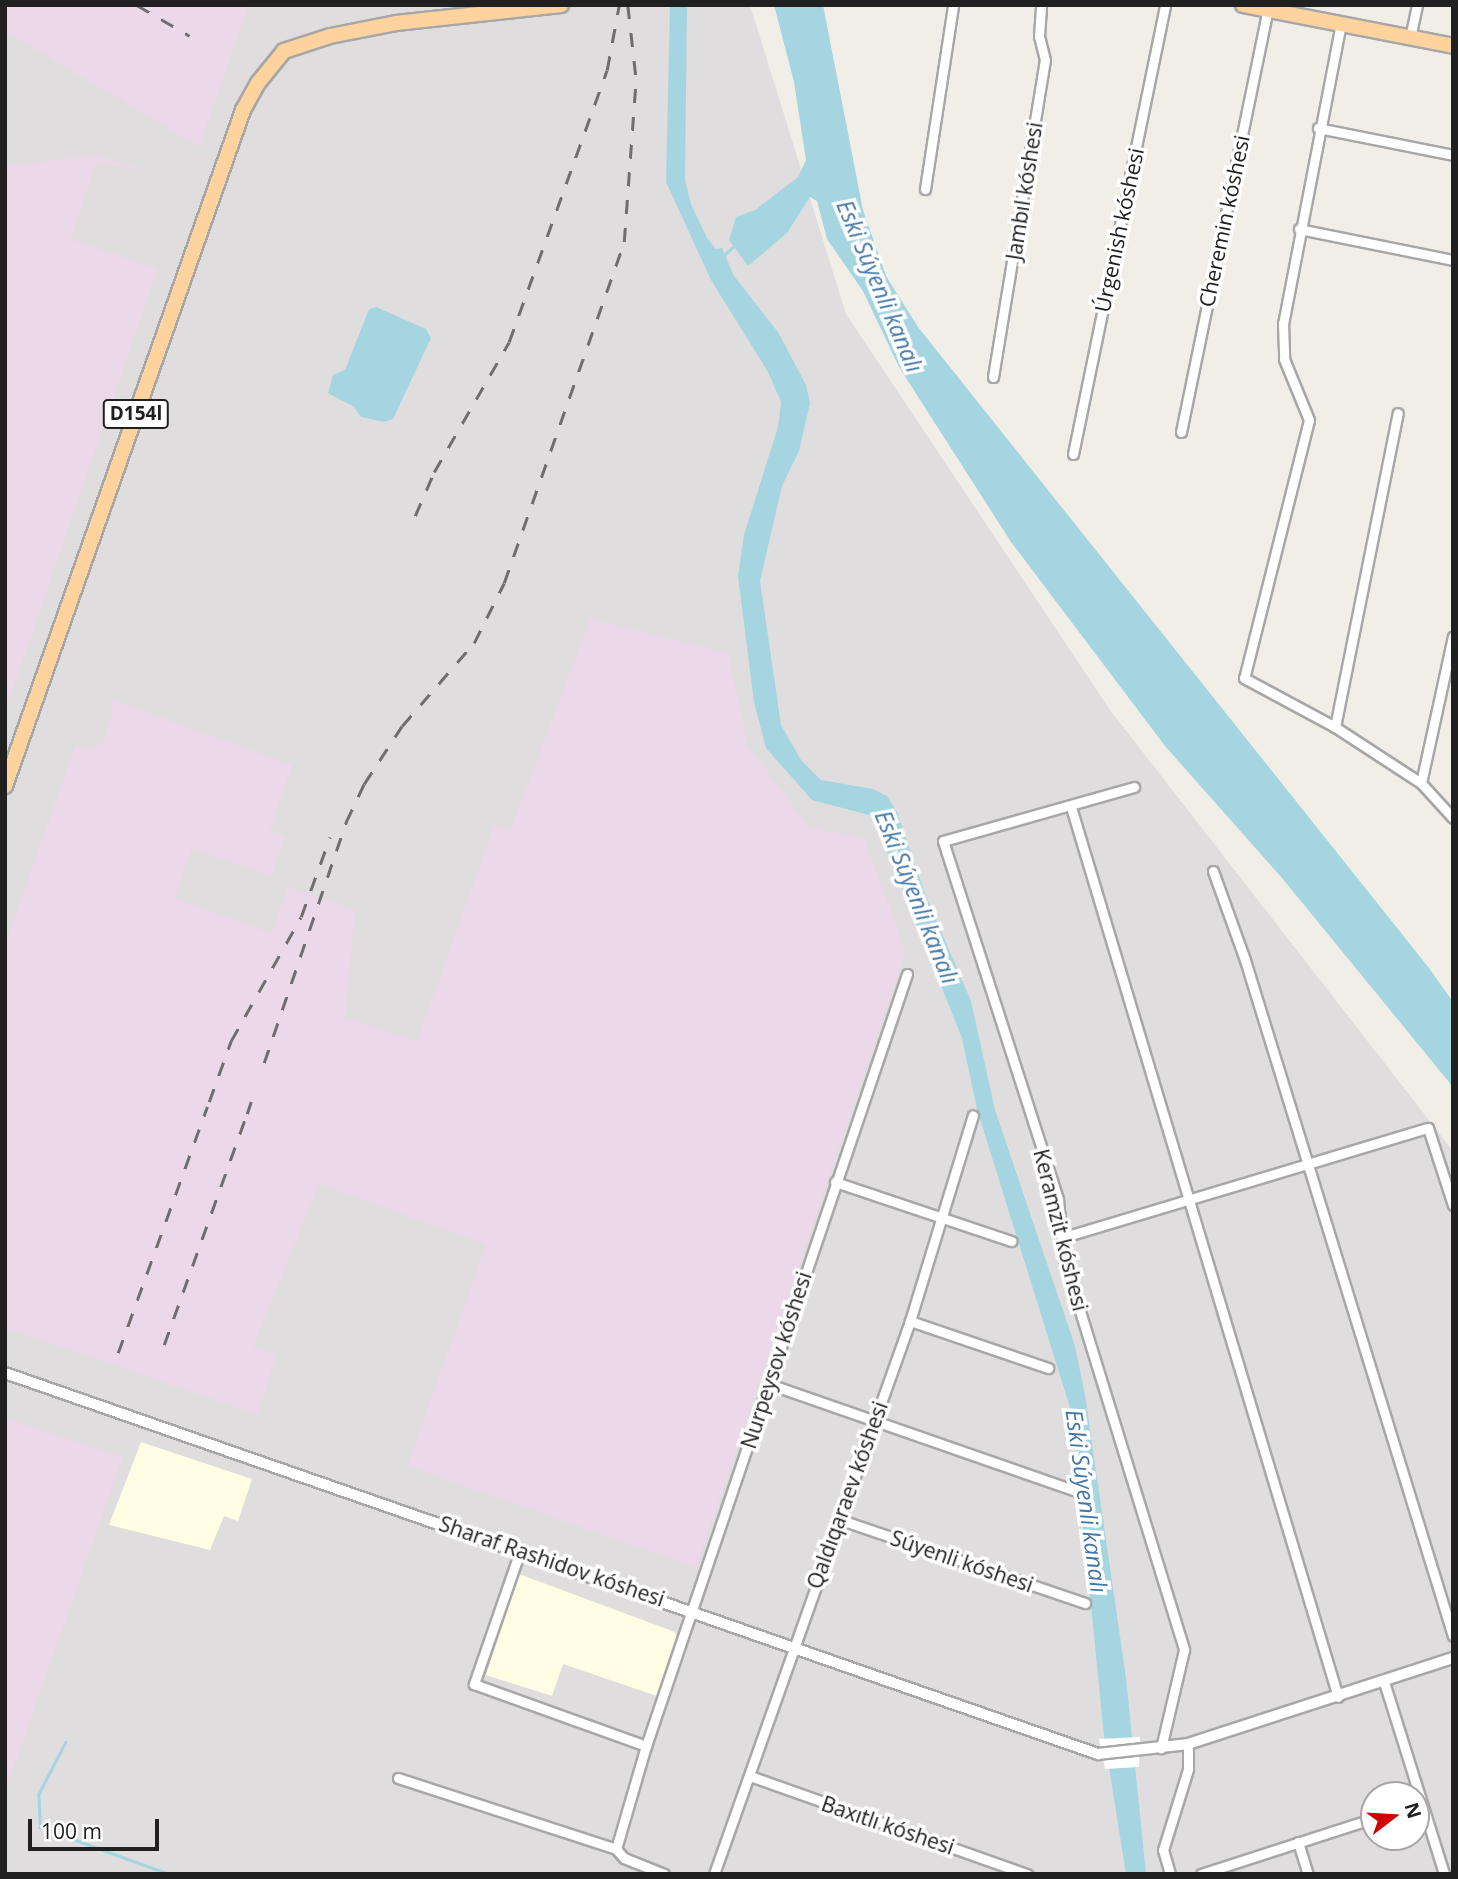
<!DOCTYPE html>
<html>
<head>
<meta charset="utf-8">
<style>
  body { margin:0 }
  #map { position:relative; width:1458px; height:1879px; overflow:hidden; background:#f1eee7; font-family:"Open Sans",sans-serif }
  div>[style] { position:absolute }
  .residential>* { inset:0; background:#dfdddd }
  .industrial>* { inset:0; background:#ebd8e8 }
  .education>* { inset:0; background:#fffee2 }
  .water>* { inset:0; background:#a5d5e1 }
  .pier>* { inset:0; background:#fff }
  .stream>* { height:2.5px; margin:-1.25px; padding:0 1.25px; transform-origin:1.25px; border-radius:1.25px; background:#a5d5e1 }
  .roads { filter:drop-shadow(2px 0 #a7a7a7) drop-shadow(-2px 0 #a7a7a7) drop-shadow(0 2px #a7a7a7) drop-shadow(0 -2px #a7a7a7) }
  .minor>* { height:9px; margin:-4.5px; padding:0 4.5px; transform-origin:4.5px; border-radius:4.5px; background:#fff }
  .tertiary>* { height:10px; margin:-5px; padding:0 5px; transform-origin:5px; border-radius:5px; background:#fff }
  .primary>* { height:14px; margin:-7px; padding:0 7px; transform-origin:7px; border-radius:7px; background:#ffd39e }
  .rail>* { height:2.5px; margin-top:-1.25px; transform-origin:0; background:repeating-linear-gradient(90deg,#6e6e6e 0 14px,transparent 0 28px) }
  span { translate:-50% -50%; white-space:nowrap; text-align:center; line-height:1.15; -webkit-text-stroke:7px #fff; paint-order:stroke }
  .shield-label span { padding:2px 5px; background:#fff; border:2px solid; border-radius:5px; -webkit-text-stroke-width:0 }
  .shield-label { font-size:19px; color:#202020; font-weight:700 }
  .street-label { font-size:21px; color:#202020 }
  .water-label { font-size:23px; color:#4176a6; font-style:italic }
  .frame { position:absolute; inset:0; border:7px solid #202020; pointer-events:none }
  .north { position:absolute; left:1360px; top:1781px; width:70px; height:70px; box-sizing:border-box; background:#fff; border:2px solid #a6a6a6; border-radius:50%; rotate:73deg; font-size:19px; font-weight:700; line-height:28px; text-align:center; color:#202020 }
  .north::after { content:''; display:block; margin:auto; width:24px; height:32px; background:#d10004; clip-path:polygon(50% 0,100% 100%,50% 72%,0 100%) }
  .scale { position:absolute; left:28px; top:1819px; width:131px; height:32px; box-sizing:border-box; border:4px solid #202020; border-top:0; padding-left:9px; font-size:21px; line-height:24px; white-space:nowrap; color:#202020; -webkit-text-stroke:5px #fff; paint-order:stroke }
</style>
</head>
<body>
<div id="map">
  <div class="residential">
    <i style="clip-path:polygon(evenodd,5px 5px,750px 5px,846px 314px,1110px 710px,1453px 1151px,1453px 1874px,5px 1874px,5px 5px,1374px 1795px,1416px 1795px,1416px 1837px,1374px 1837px,1374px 1795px)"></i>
  </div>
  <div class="industrial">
    <i style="clip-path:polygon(5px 5px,249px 5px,199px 147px,5px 31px)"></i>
    <i style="clip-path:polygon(95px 155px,151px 170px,96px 163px,71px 239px,158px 269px,5px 712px,5px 166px)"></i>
    <i style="clip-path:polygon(590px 619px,728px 653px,748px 746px,809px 827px,864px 838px,906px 952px,696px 1568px,407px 1466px,486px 1245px,319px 1184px,253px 1347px,276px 1355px,258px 1415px,5px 1328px,5px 945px,75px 746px,91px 750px,102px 743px,112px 715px,110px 699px,292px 765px,270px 830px,285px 836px,272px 877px,192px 849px,175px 898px,272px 933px,288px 887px,355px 910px,345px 1017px,417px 1041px,494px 826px,511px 829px)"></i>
    <i style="clip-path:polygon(5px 1418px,123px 1457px,5px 1792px)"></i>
  </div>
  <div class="education">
    <i style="clip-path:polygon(141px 1442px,252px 1479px,238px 1521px,224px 1516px,210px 1550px,109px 1525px)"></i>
    <i style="clip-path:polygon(519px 1574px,675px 1632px,678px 1640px,657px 1696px,563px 1664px,552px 1696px,486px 1675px)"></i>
  </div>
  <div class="water">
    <i style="clip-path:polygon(687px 5px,685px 180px,691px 204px,707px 238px,716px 249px,722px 248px,734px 276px,778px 332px,806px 385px,810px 403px,799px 451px,782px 486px,760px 581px,781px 725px,801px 760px,821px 780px,873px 789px,887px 796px,897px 812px,925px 894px,971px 1001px,995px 1110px,1075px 1346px,1085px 1395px,1126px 1678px,1146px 1874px,1126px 1874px,1104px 1736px,1072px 1414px,977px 1109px,962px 1038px,873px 816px,812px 800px,766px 748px,754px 702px,738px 576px,744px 535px,778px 427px,781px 402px,768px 372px,711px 280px,666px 182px,670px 6px)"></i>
    <i style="clip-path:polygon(774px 5px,823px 5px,863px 210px,886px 276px,918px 327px,1429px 968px,1453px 1002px,1453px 1087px,1282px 878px,1165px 746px,1011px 542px,899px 367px,863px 291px,827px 239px,817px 201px,810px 197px,787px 233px,748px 266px,729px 240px,736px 217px,755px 210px,798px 177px,806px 160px,794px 82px)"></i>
    <i style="clip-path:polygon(376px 307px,426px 329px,431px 338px,393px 419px,384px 422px,361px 417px,354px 407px,328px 393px,333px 375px,345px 370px,369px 309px)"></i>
  </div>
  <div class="pier">
    <i style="clip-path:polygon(1140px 1737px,1139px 1767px,1105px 1769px,1099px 1739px)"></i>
  </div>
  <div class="stream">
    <i style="left:724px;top:255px;width:15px;rotate:-42deg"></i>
    <i style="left:66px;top:1742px;width:59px;rotate:117.4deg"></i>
    <i style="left:39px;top:1794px;width:33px;rotate:88deg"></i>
    <i style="left:40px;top:1827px;width:137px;rotate:20deg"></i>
  </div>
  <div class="roads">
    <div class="minor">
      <i style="left:1341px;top:23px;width:306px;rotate:100.9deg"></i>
      <i style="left:1283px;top:323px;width:36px;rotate:88deg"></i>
      <i style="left:1284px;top:359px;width:66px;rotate:67.7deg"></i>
      <i style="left:1309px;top:420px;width:266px;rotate:104.1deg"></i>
      <i style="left:1244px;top:678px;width:103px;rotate:28.3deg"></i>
      <i style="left:1335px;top:727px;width:103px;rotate:33.1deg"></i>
      <i style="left:1421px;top:783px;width:47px;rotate:47.6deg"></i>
      <i style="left:1410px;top:38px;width:34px;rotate:-78deg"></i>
      <i style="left:1318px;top:128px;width:138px;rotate:11.3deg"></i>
      <i style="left:925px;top:189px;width:186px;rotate:-81.3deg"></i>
      <i style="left:1299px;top:229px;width:157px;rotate:11.4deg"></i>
      <i style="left:993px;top:377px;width:321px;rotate:-80.7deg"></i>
      <i style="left:1045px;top:60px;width:25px;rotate:-104deg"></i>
      <i style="left:1039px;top:36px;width:31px;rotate:-86deg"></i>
      <i style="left:1181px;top:432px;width:431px;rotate:-78.4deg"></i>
      <i style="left:1073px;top:454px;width:458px;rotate:-78.4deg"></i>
      <i style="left:1335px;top:727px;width:320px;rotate:-78.7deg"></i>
      <i style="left:1421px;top:783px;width:150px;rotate:-77.7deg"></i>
      <i style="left:1134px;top:787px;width:198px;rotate:164.2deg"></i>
      <i style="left:943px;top:841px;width:377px;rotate:72.2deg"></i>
      <i style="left:1058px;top:1200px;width:59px;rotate:84.2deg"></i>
      <i style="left:1064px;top:1259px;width:409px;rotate:72.9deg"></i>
      <i style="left:1184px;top:1650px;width:101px;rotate:103.2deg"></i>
      <i style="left:1071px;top:807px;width:929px;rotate:73.3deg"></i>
      <i style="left:1213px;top:871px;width:95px;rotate:70.2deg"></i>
      <i style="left:1245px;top:960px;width:707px;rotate:72.9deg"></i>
      <i style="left:835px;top:1182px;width:186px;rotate:18.5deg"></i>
      <i style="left:1064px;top:1237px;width:380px;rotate:-16.7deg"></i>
      <i style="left:1428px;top:1128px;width:81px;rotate:72deg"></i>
      <i style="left:910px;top:1321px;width:146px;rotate:18.8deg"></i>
      <i style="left:769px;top:1384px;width:323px;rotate:19.2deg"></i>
      <i style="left:838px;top:1519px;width:261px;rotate:18.8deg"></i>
      <i style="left:520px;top:1551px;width:141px;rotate:109.1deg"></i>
      <i style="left:474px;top:1684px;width:183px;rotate:19.8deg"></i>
      <i style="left:1384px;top:1682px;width:201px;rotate:72.6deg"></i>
      <i style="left:750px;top:1776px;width:294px;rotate:19.5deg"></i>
      <i style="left:398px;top:1778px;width:229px;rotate:18deg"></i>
      <i style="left:616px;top:1849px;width:12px;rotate:48deg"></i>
      <i style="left:624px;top:1858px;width:43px;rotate:21.8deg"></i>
      <i style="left:1298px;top:1842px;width:34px;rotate:73deg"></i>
      <i style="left:616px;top:1849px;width:107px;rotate:-73.8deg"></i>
      <i style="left:646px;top:1746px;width:815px;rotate:-71.32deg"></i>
      <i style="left:714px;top:1874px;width:587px;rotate:-70.48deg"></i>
      <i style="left:910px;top:1321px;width:215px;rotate:-73deg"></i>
      <i style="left:1170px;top:1874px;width:25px;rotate:-106deg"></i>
      <i style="left:1163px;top:1850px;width:85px;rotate:-72.8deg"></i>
      <i style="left:1188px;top:1769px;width:25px;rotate:-90deg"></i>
      <i style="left:1201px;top:1874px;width:182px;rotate:-17.9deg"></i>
    </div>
    <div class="tertiary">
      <i style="left:5px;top:1373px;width:1158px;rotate:19.22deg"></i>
      <i style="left:1098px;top:1754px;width:91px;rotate:-6.3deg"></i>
      <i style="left:1188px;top:1744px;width:279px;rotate:-18deg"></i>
    </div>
    <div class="primary">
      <i style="left:1243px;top:5px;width:214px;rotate:11deg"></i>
      <i style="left:5px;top:786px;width:717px;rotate:-70.6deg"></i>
      <i style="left:243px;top:110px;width:31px;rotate:-61deg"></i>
      <i style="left:258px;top:83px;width:41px;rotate:-50.9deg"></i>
      <i style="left:284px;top:51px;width:48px;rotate:-18.1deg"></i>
      <i style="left:330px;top:36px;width:67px;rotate:-11.1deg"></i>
      <i style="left:396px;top:23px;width:166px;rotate:-6.2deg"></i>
    </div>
  </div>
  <div class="rail">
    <i style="left:137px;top:5px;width:61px;rotate:30.3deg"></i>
    <i style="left:628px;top:5px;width:81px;rotate:83.6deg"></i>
    <i style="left:415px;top:516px;width:48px;rotate:-66.6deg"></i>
    <i style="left:434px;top:472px;width:150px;rotate:-60deg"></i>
    <i style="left:509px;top:342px;width:289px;rotate:-70.2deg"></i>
    <i style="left:607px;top:70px;width:66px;rotate:-79.5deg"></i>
    <i style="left:264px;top:1063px;width:255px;rotate:-71.2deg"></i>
    <i style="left:346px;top:822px;width:42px;rotate:-64.7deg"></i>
    <i style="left:364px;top:784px;width:69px;rotate:-56.8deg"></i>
    <i style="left:402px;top:726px;width:110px;rotate:-49.1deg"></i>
    <i style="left:474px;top:643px;width:67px;rotate:-63.4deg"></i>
    <i style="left:504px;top:583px;width:361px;rotate:-70.6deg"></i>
    <i style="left:624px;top:242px;width:164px;rotate:-85.8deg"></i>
    <i style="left:209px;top:1102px;width:65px;rotate:-70.2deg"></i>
    <i style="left:231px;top:1041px;width:142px;rotate:-60.6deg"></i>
    <i style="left:301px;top:917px;width:85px;rotate:-70.1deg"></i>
    <i style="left:247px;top:1114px;width:13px;rotate:-72deg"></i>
    <i style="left:164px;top:1345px;width:240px;rotate:-70.3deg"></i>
    <i style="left:118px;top:1353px;width:262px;rotate:-70.1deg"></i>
  </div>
  <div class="shield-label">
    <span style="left:136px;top:414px">D154l</span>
  </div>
  <div class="street-label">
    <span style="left:1024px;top:191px;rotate:-81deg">Jambıl kóshesi</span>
    <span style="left:1224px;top:221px;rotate:-78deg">Cheremin kóshesi</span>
    <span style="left:1119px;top:230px;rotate:-78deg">Úrgenish kóshesi</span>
    <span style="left:1061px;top:1230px;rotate:76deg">Keramzit kóshesi</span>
    <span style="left:776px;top:1360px;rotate:-72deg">Nurpeysov kóshesi</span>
    <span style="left:847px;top:1495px;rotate:-70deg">Qaldıqaraev kóshesi</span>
    <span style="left:552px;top:1561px;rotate:19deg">Sharaf Rashidov kóshesi</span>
    <span style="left:962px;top:1561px;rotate:19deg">Súyenli kóshesi</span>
    <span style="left:888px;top:1825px;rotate:19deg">Baxıtlı kóshesi</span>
  </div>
  <div class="water-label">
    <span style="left:880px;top:286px;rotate:67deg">Eski Súyenli kanalı</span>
    <span style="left:917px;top:897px;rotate:68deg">Eski Súyenli kanalı</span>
    <span style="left:1087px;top:1501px;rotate:82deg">Eski Súyenli kanalı</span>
  </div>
  <div class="frame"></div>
  <div class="north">N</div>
  <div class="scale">100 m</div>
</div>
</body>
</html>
